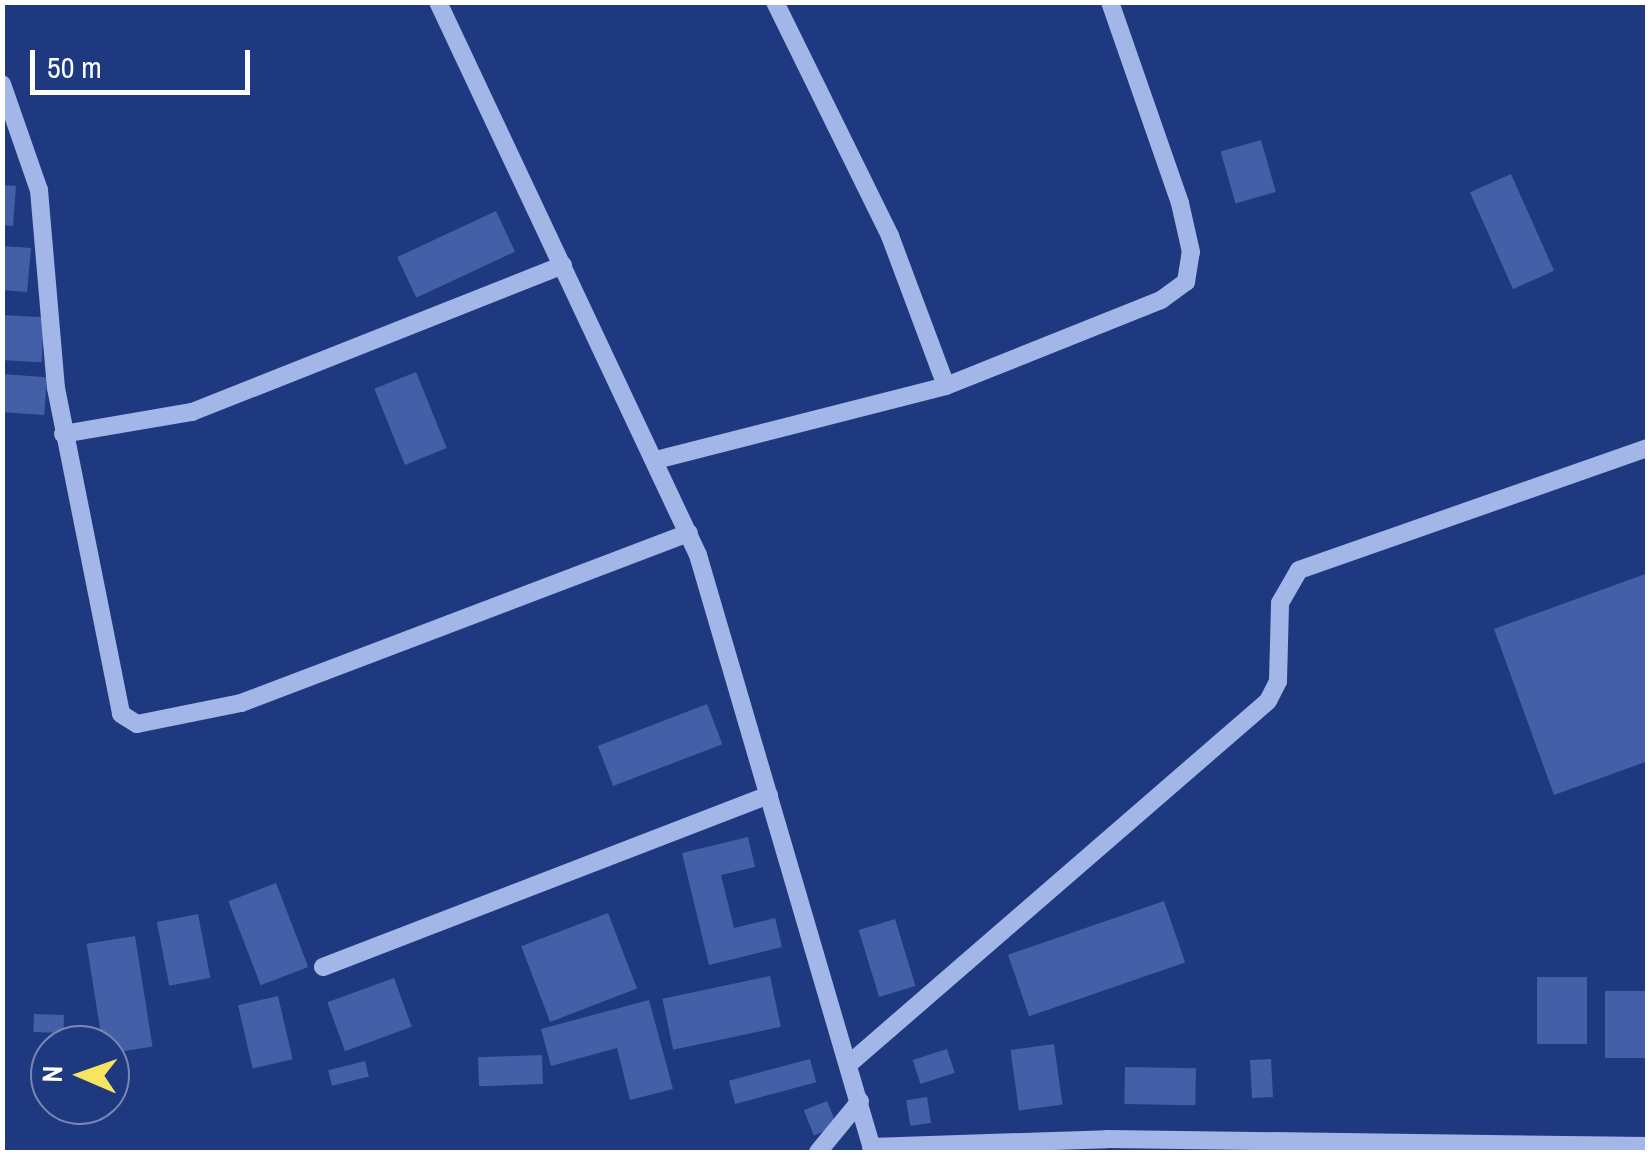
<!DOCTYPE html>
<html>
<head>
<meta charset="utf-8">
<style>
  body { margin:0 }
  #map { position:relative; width:1650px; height:1155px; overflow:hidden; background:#1e397f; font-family:"Archivo Narrow",sans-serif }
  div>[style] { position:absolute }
  .building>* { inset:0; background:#425fa7; transform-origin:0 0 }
  .minor>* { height:18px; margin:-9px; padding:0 9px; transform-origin:9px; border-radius:9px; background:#a2b6e8 }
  span { translate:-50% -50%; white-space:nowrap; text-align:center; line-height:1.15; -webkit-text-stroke:9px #1e397f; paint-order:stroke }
  .frame { position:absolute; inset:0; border:5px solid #fff; pointer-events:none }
  .north { position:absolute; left:30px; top:1025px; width:100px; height:100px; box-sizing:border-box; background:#1e397f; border:2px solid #7888b2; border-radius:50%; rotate:272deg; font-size:28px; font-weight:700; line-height:40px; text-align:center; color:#fff }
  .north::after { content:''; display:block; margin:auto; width:35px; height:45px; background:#f7e461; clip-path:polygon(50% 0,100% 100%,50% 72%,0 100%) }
  .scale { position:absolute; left:30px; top:50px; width:220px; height:45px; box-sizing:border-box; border:5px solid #fff; border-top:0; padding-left:12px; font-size:30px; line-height:35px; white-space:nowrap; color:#fff; -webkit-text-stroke:8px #1e397f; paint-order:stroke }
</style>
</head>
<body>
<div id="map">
  <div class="building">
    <i style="left:1261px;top:140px;width:54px;height:42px;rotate:74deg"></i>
    <i style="left:1511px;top:174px;width:106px;height:45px;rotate:66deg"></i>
    <i style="clip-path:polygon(2px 185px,16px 186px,13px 226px,2px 225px)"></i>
    <i style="left:496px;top:211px;width:45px;height:109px;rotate:65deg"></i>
    <i style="clip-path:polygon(2px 246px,31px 248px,27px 292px,2px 290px)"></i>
    <i style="left:2px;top:315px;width:42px;height:45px;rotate:3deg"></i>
    <i style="left:416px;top:372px;width:82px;height:45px;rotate:68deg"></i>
    <i style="left:2px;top:374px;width:45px;height:38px;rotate:4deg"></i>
    <i style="clip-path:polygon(1648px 573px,1648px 761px,1554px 795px,1494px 629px)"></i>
    <i style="left:707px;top:704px;width:43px;height:117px;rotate:69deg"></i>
    <i style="clip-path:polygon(748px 837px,755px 867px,721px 875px,734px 928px,775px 918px,782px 947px,709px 965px,682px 853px)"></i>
    <i style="left:276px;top:883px;width:90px;height:51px;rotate:69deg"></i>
    <i style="left:1164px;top:901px;width:65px;height:165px;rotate:71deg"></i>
    <i style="left:608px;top:913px;width:81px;height:93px;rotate:69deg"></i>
    <i style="left:198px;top:914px;width:65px;height:42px;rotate:79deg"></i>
    <i style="left:895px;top:919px;width:70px;height:38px;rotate:73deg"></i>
    <i style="left:135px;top:936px;width:112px;height:49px;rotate:81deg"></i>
    <i style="left:770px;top:976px;width:52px;height:110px;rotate:78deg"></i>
    <i style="left:1537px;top:977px;width:50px;height:67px"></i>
    <i style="left:394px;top:978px;width:52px;height:71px;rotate:70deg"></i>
    <i style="left:1605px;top:991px;width:43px;height:67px"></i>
    <i style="left:278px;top:996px;width:65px;height:41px;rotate:77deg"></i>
    <i style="clip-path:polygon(649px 1000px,673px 1089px,630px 1100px,617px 1048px,551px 1066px,541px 1029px)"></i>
    <i style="left:34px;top:1014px;width:30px;height:18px;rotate:2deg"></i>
    <i style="left:1054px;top:1044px;width:61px;height:44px;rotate:82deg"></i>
    <i style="left:947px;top:1049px;width:25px;height:36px;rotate:72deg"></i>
    <i style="left:542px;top:1055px;width:29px;height:64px;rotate:88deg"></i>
    <i style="left:810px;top:1059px;width:24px;height:84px;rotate:75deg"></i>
    <i style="left:1271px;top:1059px;width:38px;height:21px;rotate:87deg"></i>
    <i style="left:365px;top:1061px;width:16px;height:38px;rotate:76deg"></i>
    <i style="left:1125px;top:1067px;width:71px;height:37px;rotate:1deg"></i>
    <i style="left:927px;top:1097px;width:26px;height:21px;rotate:81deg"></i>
    <i style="left:827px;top:1101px;width:27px;height:25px;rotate:68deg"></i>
  </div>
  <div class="minor">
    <i style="left:438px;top:2px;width:611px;rotate:64.82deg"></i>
    <i style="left:698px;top:555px;width:622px;rotate:73.66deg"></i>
    <i style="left:775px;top:2px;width:261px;rotate:63.8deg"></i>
    <i style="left:890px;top:236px;width:160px;rotate:69.5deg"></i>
    <i style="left:2px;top:84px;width:112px;rotate:70.8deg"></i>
    <i style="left:39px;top:190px;width:199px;rotate:85.1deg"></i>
    <i style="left:56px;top:388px;width:332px;rotate:78.7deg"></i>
    <i style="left:121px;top:714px;width:19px;rotate:32deg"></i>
    <i style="left:137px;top:724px;width:106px;rotate:-11.4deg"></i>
    <i style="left:241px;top:703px;width:479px;rotate:-20.8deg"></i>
    <i style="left:63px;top:434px;width:131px;rotate:-9.7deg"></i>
    <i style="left:192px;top:412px;width:399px;rotate:-21.6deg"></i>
    <i style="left:660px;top:459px;width:295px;rotate:-14.3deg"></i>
    <i style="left:946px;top:386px;width:232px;rotate:-21.8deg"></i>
    <i style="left:1161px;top:300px;width:31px;rotate:-36deg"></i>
    <i style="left:1186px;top:282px;width:30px;rotate:-81deg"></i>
    <i style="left:1191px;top:252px;width:50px;rotate:-102.7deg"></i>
    <i style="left:1180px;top:203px;width:213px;rotate:-109.2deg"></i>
    <i style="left:323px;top:967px;width:478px;rotate:-21.1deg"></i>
    <i style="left:849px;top:1064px;width:554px;rotate:-40.9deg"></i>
    <i style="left:1268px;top:701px;width:22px;rotate:-63deg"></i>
    <i style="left:1278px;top:681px;width:78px;rotate:-88.5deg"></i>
    <i style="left:1280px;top:603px;width:38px;rotate:-60deg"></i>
    <i style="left:1299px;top:570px;width:370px;rotate:-19.3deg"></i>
    <i style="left:871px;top:1147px;width:236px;rotate:-1.9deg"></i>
    <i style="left:1107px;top:1139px;width:541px;rotate:0.74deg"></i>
    <i style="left:818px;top:1152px;width:66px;rotate:-50.5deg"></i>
  </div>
  <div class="frame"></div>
  <div class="north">N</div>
  <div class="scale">50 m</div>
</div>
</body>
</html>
